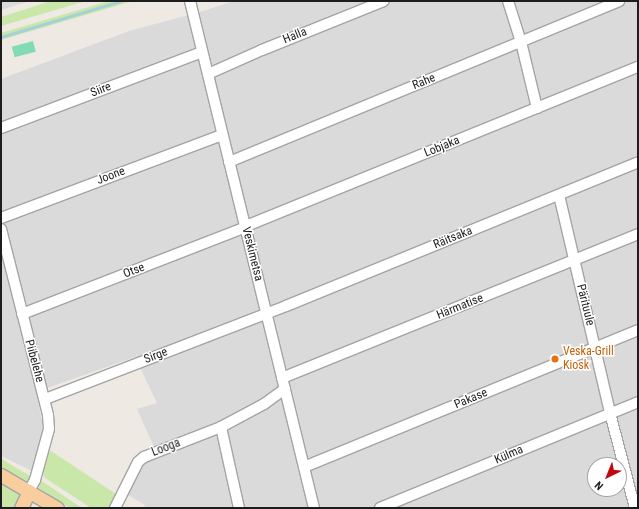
<!DOCTYPE html>
<html>
<head>
<meta charset="utf-8">
<style>
  body { margin:0 }
  #map { position:relative; width:639px; height:509px; overflow:hidden; background:#eeeae3; font-family:"Roboto Condensed",sans-serif }
  div>[style] { position:absolute }
  .residential>* { inset:0; background:#dbdada }
  .grass>* { inset:0; background:#cae7aa }
  .pitch>* { inset:0; background:#83dbb6; transform-origin:0 0 }
  .stream>* { height:2.5px; margin:-1.25px; padding:0 1.25px; transform-origin:1.25px; border-radius:1.25px; background:#a5d0da }
  .roads { filter:drop-shadow(1px 0 #a4a4a4) drop-shadow(-1px 0 #a4a4a4) drop-shadow(0 1px #a4a4a4) drop-shadow(0 -1px #a4a4a4) }
  .minor>* { height:10px; margin:-5px; padding:0 5px; transform-origin:5px; border-radius:5px; background:#fff }
  .major>* { height:13px; margin:-6.5px; padding:0 6.5px; transform-origin:6.5px; border-radius:6.5px; background:#f8ce9e }
  .dots>* { width:11px; height:11px; translate:-50% -50%; box-sizing:border-box; border:2px solid #fff; border-radius:50% }
  span { translate:-50% -50%; white-space:nowrap; text-align:center; line-height:1.15; -webkit-text-stroke:3px #fff; paint-order:stroke }
  .street-label { font-size:12px; color:#1d1d1d }
  .food-label { font-size:12px; color:#c56008 }
  .left { translate:0 -50%; text-align:left }
  .frame { position:absolute; inset:0; border:2px solid #1d1d1d; pointer-events:none }
  .north { position:absolute; left:587px; top:457px; width:40px; height:40px; box-sizing:border-box; background:#fff; border:1px solid #a5a5a5; border-radius:50%; rotate:223deg; font-size:11px; font-weight:700; line-height:16px; text-align:center; color:#1d1d1d }
  .north::after { content:''; display:block; margin:auto; width:14px; height:18px; background:#c3070e; clip-path:polygon(50% 0,100% 100%,50% 72%,0 100%) }
</style>
</head>
<body>
<div id="map">
  <div class="residential">
    <i style="clip-path:polygon(1px 1px,30px 1px,1px 10px)"></i>
    <i style="clip-path:polygon(evenodd,234px 1px,638px 1px,638px 508px,143px 508px,145px 505px,128px 495px,153px 445px,137px 409px,157px 403px,135px 357px,36px 392px,42px 420px,42px 439px,32px 471px,1px 456px,1px 79px,129px 31px,203px 11px,234px 1px,595px 465px,619px 465px,619px 489px,595px 489px,595px 465px)"></i>
  </div>
  <div class="grass">
    <i style="clip-path:polygon(51px 1px,86px 1px,1px 26px,1px 17px)"></i>
    <i style="clip-path:polygon(109px 1px,133px 1px,1px 40px,1px 33px)"></i>
    <i style="clip-path:polygon(51px 451px,116px 494px,110px 508px,91px 508px,45px 478px,43px 474px,49px 452px)"></i>
    <i style="clip-path:polygon(1px 458px,13px 466px,32px 477px,27px 481px,1px 467px)"></i>
    <i style="clip-path:polygon(40px 480px,82px 508px,69px 508px,39px 488px)"></i>
    <i style="clip-path:polygon(1px 483px,18px 492px,20px 496px,15px 508px,1px 508px)"></i>
  </div>
  <div class="pitch">
    <i style="left:33px;top:41px;width:11px;height:22px;rotate:75deg"></i>
  </div>
  <div class="stream">
    <i style="left:1px;top:37px;width:125px;rotate:-16.7deg"></i>
  </div>
  <div class="roads">
    <div class="minor">
      <i style="left:190px;top:1px;width:522px;rotate:76.26deg"></i>
      <i style="left:508px;top:1px;width:43px;rotate:72.4deg"></i>
      <i style="left:521px;top:42px;width:68px;rotate:76.4deg"></i>
      <i style="left:208px;top:74px;width:59px;rotate:-24deg"></i>
      <i style="left:262px;top:50px;width:131px;rotate:-21.9deg"></i>
      <i style="left:1px;top:128px;width:215px;rotate:-20.7deg"></i>
      <i style="left:229px;top:162px;width:422px;rotate:-22.4deg"></i>
      <i style="left:559px;top:195px;width:224px;rotate:76.8deg"></i>
      <i style="left:610px;top:413px;width:98px;rotate:75.3deg"></i>
      <i style="left:1px;top:218px;width:236px;rotate:-20.6deg"></i>
      <i style="left:1px;top:229px;width:192px;rotate:75.8deg"></i>
      <i style="left:48px;top:415px;width:14px;rotate:86deg"></i>
      <i style="left:49px;top:429px;width:53px;rotate:105.4deg"></i>
      <i style="left:35px;top:480px;width:13px;rotate:119deg"></i>
      <i style="left:22px;top:314px;width:240px;rotate:-21.2deg"></i>
      <i style="left:246px;top:227px;width:6px;rotate:-31deg"></i>
      <i style="left:251px;top:224px;width:418px;rotate:-22.1deg"></i>
      <i style="left:282px;top:378px;width:384px;rotate:-22deg"></i>
      <i style="left:45px;top:399px;width:258px;rotate:-21.1deg"></i>
      <i style="left:286px;top:306px;width:380px;rotate:-22.2deg"></i>
      <i style="left:221px;top:427px;width:83px;rotate:77.5deg"></i>
      <i style="left:304px;top:467px;width:361px;rotate:-22.3deg"></i>
      <i style="left:115px;top:508px;width:51px;rotate:-63.4deg"></i>
      <i style="left:138px;top:462px;width:8px;rotate:-40deg"></i>
      <i style="left:144px;top:457px;width:83px;rotate:-21.3deg"></i>
      <i style="left:221px;top:427px;width:49px;rotate:-28.1deg"></i>
      <i style="left:264px;top:404px;width:26px;rotate:-36deg"></i>
      <i style="left:380px;top:508px;width:279px;rotate:-22.3deg"></i>
    </div>
    <div class="major">
      <i style="left:1px;top:475px;width:65px;rotate:30.5deg"></i>
      <i style="left:21px;top:508px;width:19px;rotate:-65deg"></i>
    </div>
  </div>
  <div class="dots">
    <i style="left:555px;top:359px;background:#e8710a"></i>
  </div>
  <div class="street-label">
    <span style="left:295px;top:36px;rotate:-22deg">Halla</span>
    <span style="left:424px;top:82px;rotate:-22deg">Rahe</span>
    <span style="left:101px;top:90px;rotate:-21deg">Siire</span>
    <span style="left:442px;top:147px;rotate:-22deg">Lobjaka</span>
    <span style="left:111px;top:176px;rotate:-21deg">Joone</span>
    <span style="left:453px;top:238px;rotate:-22deg">Räitsaka</span>
    <span style="left:252px;top:254px;rotate:76deg">Veskimetsa</span>
    <span style="left:134px;top:271px;rotate:-21deg">Otse</span>
    <span style="left:585px;top:305px;rotate:76deg">Pärituule</span>
    <span style="left:460px;top:307px;rotate:-22deg">Härmatise</span>
    <span style="left:156px;top:356px;rotate:-21deg">Sirge</span>
    <span style="left:34px;top:361px;rotate:75deg">Piibelehe</span>
    <span style="left:471px;top:399px;rotate:-23deg">Pakase</span>
    <span style="left:166px;top:448px;rotate:-21deg">Looga</span>
    <span style="left:509px;top:455px;rotate:-23deg">Külma</span>
  </div>
  <div class="food-label">
    <span class="left" style="left:563px;top:359px">Veska-Grill<br>Kiosk</span>
  </div>
  <div class="frame"></div>
  <div class="north">N</div>
</div>
</body>
</html>
